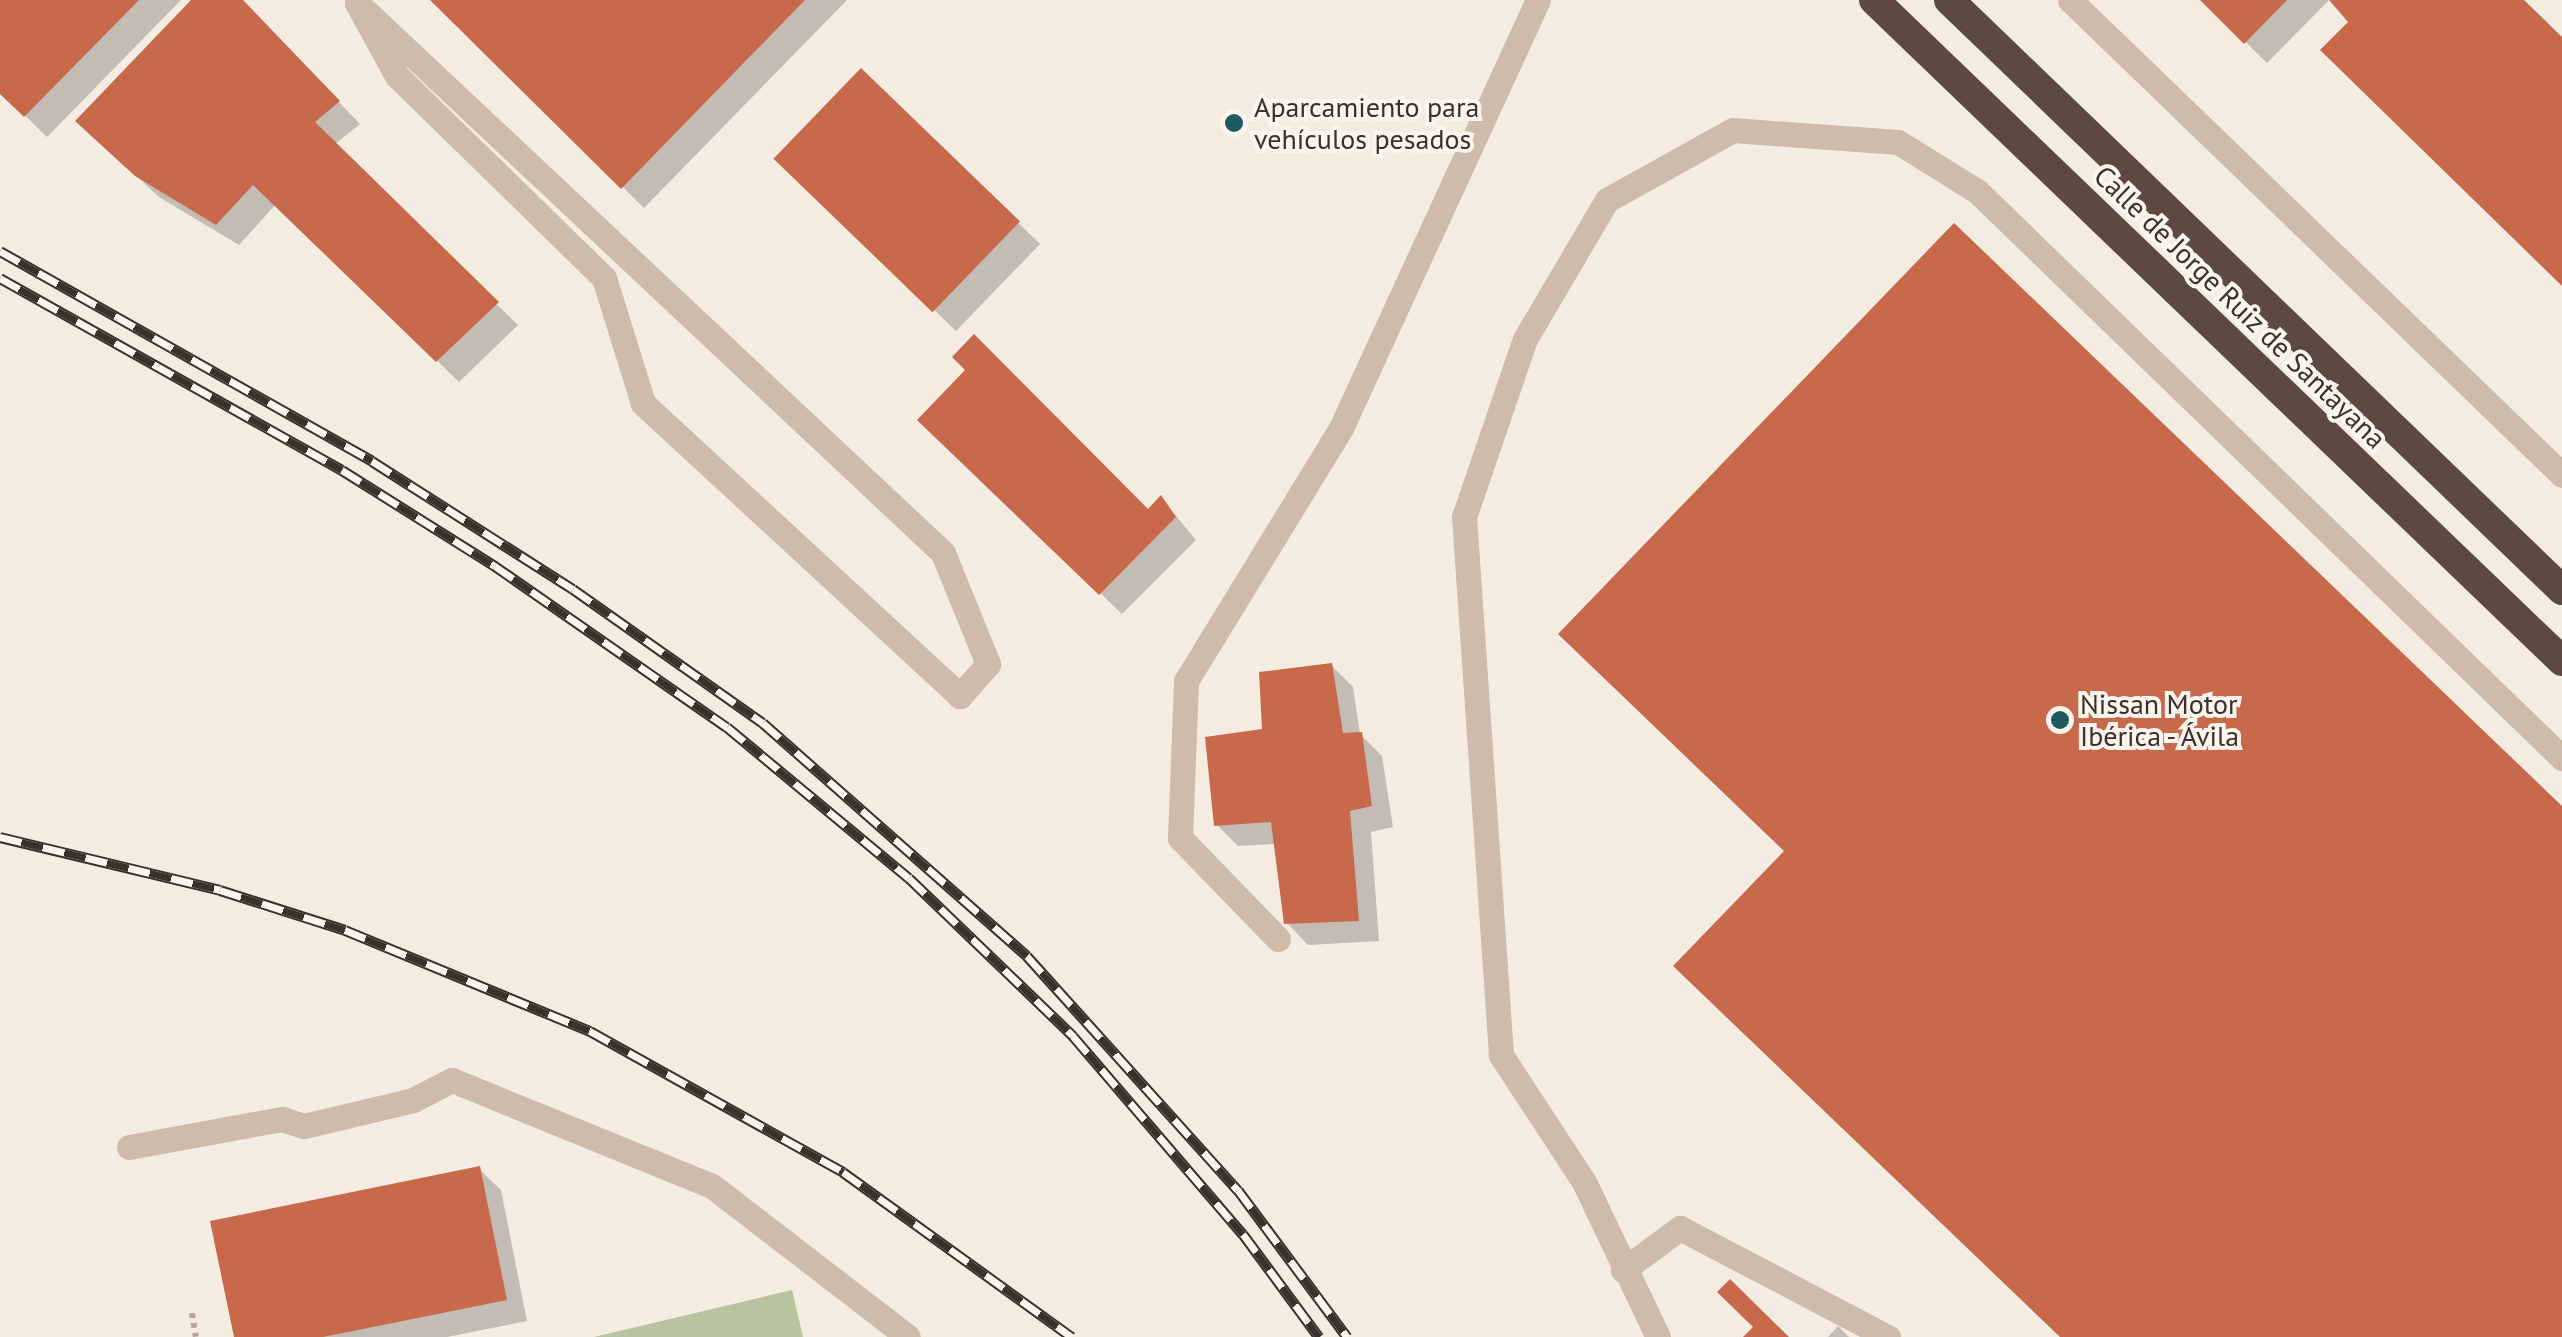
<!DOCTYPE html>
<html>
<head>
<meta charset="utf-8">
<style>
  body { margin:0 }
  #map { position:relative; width:2562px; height:1337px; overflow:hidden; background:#f4ebe1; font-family:"PT Sans",sans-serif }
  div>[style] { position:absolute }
  .green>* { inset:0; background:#b8c4a0 }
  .shadow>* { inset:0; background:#0003; transform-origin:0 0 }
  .building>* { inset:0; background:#c8694b; transform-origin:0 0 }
  .path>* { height:6px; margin-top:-3px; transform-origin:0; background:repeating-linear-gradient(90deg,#b9a596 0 5px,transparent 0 10px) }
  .minor>* { height:25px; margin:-12.5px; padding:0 12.5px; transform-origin:12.5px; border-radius:12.5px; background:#cdbbac }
  .highway>* { height:30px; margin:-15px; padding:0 15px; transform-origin:15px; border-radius:15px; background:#5c4a42 }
  .rail>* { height:11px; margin-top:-5.5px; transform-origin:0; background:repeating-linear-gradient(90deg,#fbf5ee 0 22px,#3b302b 0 44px); box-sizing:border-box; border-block:2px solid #3b302b }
  .dots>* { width:28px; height:28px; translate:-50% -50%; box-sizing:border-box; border:5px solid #fbf5ee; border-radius:50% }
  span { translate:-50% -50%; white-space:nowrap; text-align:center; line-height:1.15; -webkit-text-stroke:8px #fbf5ee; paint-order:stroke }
  .poi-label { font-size:28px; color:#3b302b }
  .left { translate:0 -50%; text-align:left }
  .street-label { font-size:28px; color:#3b302b }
</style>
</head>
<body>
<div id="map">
  <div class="green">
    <i style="clip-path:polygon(792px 1290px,803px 1337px,594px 1337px)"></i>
  </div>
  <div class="shadow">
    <i style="clip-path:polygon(0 0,181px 0,47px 137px,0 91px)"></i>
    <i style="clip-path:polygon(194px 0,240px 0,360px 124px,334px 145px,518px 325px,459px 382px,276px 204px,239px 245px,159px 197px,100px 142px)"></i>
    <i style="clip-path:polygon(434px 0,847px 0,644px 208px)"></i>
    <i style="clip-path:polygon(2203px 0,2329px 0,2267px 63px)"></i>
    <i style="left:861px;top:71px;width:249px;height:121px;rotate:44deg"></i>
    <i style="clip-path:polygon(921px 420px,1148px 512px,1161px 498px,1196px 540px,1122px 614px)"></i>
    <i style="clip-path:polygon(1331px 665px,1353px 687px,1360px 734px,1382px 756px,1393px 827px,1371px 832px,1379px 941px,1308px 945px,1287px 923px,1276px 844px,1238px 846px,1216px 824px,1265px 731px)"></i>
    <i style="clip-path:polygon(479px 1169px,501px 1190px,527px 1321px,447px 1337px,236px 1337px)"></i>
    <i style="clip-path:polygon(1838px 1326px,1849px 1337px,1828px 1337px)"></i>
  </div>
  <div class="building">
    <i style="clip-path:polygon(0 0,139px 0,24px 117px,0 94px)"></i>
    <i style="clip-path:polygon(191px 0,243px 0,340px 101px,315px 122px,499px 302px,436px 362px,253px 185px,216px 225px,135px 176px,75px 121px)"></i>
    <i style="clip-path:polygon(430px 0,805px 0,621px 189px)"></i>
    <i style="clip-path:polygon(2200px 0,2287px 0,2244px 44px)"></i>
    <i style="clip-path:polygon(2329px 0,2524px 0,2562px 37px,2562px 286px,2320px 50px,2348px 22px)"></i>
    <i style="left:861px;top:68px;width:221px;height:126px;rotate:44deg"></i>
    <i style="clip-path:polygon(1954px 223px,2562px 806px,2562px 1337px,2060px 1337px,1673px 966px,1784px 851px,1558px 634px)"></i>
    <i style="clip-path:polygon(974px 334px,1148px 509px,1161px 495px,1176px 517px,1099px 595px,917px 420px,965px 370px,952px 357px)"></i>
    <i style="clip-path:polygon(1332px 663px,1343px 733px,1362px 732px,1372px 806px,1350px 811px,1359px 921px,1284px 924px,1271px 822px,1214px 826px,1205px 737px,1262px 729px,1259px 672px)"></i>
    <i style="clip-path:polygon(480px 1166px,507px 1300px,323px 1337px,234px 1337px,210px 1221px)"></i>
    <i style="clip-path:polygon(1730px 1279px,1789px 1337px,1743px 1337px,1753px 1327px,1717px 1292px)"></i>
  </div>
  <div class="path">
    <i style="left:192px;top:1313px;width:24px;rotate:81deg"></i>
  </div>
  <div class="minor">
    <i style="left:2070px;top:0;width:684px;rotate:43.99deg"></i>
    <i style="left:357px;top:3px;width:804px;rotate:43.18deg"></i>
    <i style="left:943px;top:553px;width:120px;rotate:67.9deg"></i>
    <i style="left:988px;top:664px;width:43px;rotate:131.2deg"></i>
    <i style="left:960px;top:696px;width:432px;rotate:-137.3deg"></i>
    <i style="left:643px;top:403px;width:131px;rotate:-107.3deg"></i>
    <i style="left:604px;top:278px;width:289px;rotate:-135.7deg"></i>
    <i style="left:397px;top:76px;width:83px;rotate:-118.7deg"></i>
    <i style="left:1278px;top:939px;width:141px;rotate:-134.1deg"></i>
    <i style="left:1180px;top:838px;width:157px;rotate:-87.8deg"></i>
    <i style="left:1186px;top:681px;width:297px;rotate:-58.5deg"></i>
    <i style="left:1341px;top:428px;width:471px;rotate:-65.3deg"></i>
    <i style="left:129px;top:1147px;width:156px;rotate:-10.4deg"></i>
    <i style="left:282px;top:1119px;width:23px;rotate:18deg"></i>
    <i style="left:304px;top:1126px;width:112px;rotate:-13.4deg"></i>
    <i style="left:413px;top:1100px;width:44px;rotate:-27.1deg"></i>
    <i style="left:452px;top:1080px;width:281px;rotate:22.2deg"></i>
    <i style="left:712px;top:1186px;width:247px;rotate:37.6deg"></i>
    <i style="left:1623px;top:1270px;width:71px;rotate:-36.4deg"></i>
    <i style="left:1680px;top:1228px;width:235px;rotate:27.7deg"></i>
    <i style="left:1658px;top:1337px;width:172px;rotate:-115.5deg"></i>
    <i style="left:1584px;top:1182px;width:152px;rotate:-123.2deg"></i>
    <i style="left:1501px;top:1055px;width:539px;rotate:-93.93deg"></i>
    <i style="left:1464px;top:517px;width:188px;rotate:-71.1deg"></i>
    <i style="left:1525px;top:339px;width:161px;rotate:-59.5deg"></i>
    <i style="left:1607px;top:200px;width:144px;rotate:-29.1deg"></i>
    <i style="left:1733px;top:130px;width:165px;rotate:4.2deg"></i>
    <i style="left:1898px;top:142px;width:93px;rotate:31.8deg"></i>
    <i style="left:1977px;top:191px;width:815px;rotate:44.1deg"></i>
  </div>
  <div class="highway">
    <i style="left:1874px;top:0;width:954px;rotate:43.85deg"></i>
    <i style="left:1949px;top:0;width:851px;rotate:43.9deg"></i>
  </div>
  <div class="rail">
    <i style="left:0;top:251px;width:427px;rotate:29.4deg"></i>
    <i style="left:372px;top:461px;width:238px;rotate:32.5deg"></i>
    <i style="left:573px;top:589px;width:232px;rotate:35.2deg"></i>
    <i style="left:763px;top:723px;width:352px;rotate:41.4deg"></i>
    <i style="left:1027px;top:956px;width:315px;rotate:48deg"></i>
    <i style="left:1238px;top:1190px;width:183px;rotate:53.4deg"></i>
    <i style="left:0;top:278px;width:392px;rotate:29.3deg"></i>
    <i style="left:342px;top:470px;width:181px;rotate:32.1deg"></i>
    <i style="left:495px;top:566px;width:282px;rotate:34.8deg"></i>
    <i style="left:727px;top:727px;width:236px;rotate:39.7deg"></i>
    <i style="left:909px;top:878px;width:228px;rotate:43.9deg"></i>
    <i style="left:1073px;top:1036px;width:261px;rotate:49.4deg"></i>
    <i style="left:1243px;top:1234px;width:128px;rotate:53.6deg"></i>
    <i style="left:0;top:837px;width:226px;rotate:13.5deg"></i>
    <i style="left:220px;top:890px;width:131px;rotate:17.7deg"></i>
    <i style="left:345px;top:930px;width:265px;rotate:22.4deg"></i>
    <i style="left:590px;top:1031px;width:290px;rotate:29.1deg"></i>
    <i style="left:843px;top:1172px;width:282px;rotate:35.8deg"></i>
  </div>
  <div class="dots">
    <i style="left:1234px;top:123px;background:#1f5a5e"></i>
    <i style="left:2060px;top:720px;background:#1f5a5e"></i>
  </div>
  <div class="poi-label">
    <span class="left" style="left:1254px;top:123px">Aparcamiento para<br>vehículos pesados</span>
    <span class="left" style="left:2080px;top:720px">Nissan Motor<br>Ibérica - Ávila</span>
  </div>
  <div class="street-label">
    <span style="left:2240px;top:307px;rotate:44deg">Calle de Jorge Ruiz de Santayana</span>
  </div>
</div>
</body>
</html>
